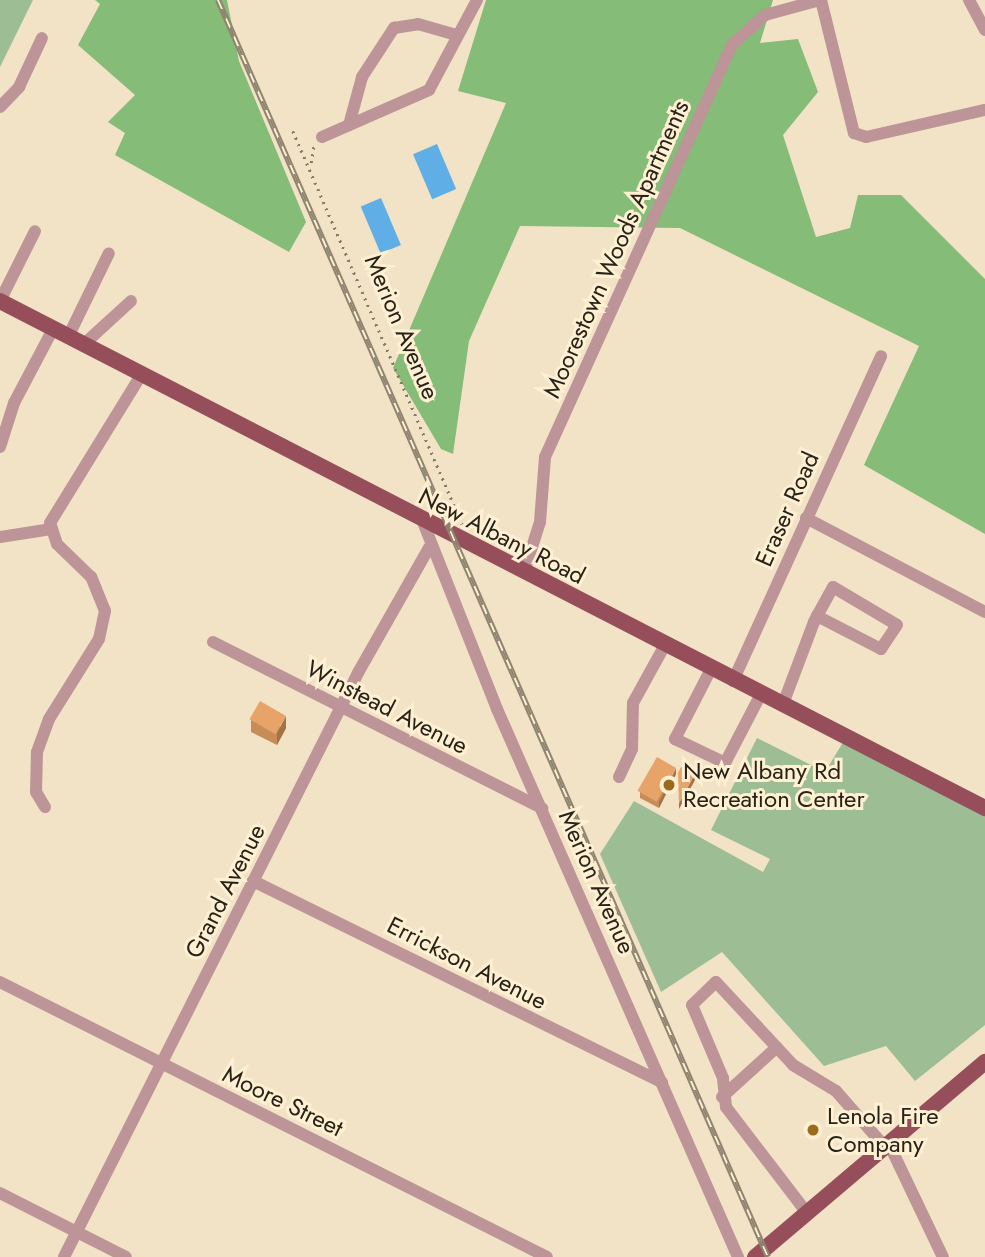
<!DOCTYPE html>
<html>
<head>
<meta charset="utf-8">
<style>
  body { margin:0 }
  #map { position:relative; width:985px; height:1257px; overflow:hidden; background:#f2e2c6; font-family:Jost,sans-serif }
  div>[style] { position:absolute }
  .green>* { inset:0; background:#9dbe95 }
  .forest>* { inset:0; background:#85bc78 }
  .water>* { inset:0; background:#5faee5; transform-origin:0 0 }
  .path>* { height:2.5px; margin-top:-1.25px; transform-origin:0; background:repeating-linear-gradient(90deg,#847a67 0 2px,transparent 0 7px) }
  .minor>* { height:12px; margin:-6px; padding:0 6px; transform-origin:6px; border-radius:6px; background:#bd9498 }
  .major>* { height:16px; margin:-8px; padding:0 8px; transform-origin:8px; border-radius:8px; background:#964f5a }
  .rail>* { height:6px; margin-top:-3px; transform-origin:0; background:repeating-linear-gradient(90deg,#fff0d3 0 10px,#8e8470 0 20px); box-sizing:border-box; border-block:2px solid #8e8470 }
  .wall>* { inset:0; background:#c88c59 }
  .shaded-wall>* { inset:0; background:#a27249 }
  .building>* { inset:0; background:#e8a368; transform-origin:0 0 }
  .dots>* { width:19px; height:19px; translate:-50% -50%; box-sizing:border-box; border:4px solid #fff0d3; border-radius:50% }
  span { translate:-50% -50%; white-space:nowrap; text-align:center; line-height:1.15; -webkit-text-stroke:6px #fff0d3; paint-order:stroke }
  .street-label { font-size:24px; color:#282318 }
  .poi-label { font-size:24px; color:#282318 }
  .left { translate:0 -50%; text-align:left }
</style>
</head>
<body>
<div id="map">
  <div class="green">
    <i style="clip-path:polygon(0 0,33px 0,0 67px)"></i>
    <i style="clip-path:polygon(757px 738px,825px 772px,845px 739px,985px 810px,985px 1025px,915px 1081px,886px 1046px,824px 1066px,722px 952px,661px 992px,600px 854px,634px 801px,763px 872px,770px 859px,711px 830px)"></i>
  </div>
  <div class="forest">
    <i style="clip-path:polygon(95px 0,227px 0,239px 61px,306px 222px,289px 252px,115px 155px,125px 133px,108px 122px,135px 95px,78px 45px,100px 4px)"></i>
    <i style="clip-path:polygon(486px 0,773px 0,760px 43px,798px 39px,818px 92px,783px 135px,816px 237px,850px 228px,858px 195px,901px 195px,985px 279px,985px 534px,864px 465px,919px 346px,680px 228px,520px 226px,469px 341px,453px 454px,441px 449px,393px 368px,506px 103px,458px 91px)"></i>
  </div>
  <div class="water">
    <i style="left:437px;top:144px;width:49px;height:26px;rotate:67deg"></i>
    <i style="left:381px;top:198px;width:51px;height:22px;rotate:67deg"></i>
  </div>
  <div class="path">
    <i style="left:293px;top:131px;width:428px;rotate:66.7deg"></i>
    <i style="left:311px;top:163px;width:19px;rotate:-81deg"></i>
  </div>
  <div class="minor">
    <i style="left:821px;top:0;width:137px;rotate:76.1deg"></i>
    <i style="left:854px;top:133px;width:13px;rotate:18deg"></i>
    <i style="left:866px;top:137px;width:122px;rotate:-12.8deg"></i>
    <i style="left:969px;top:0;width:34px;rotate:62deg"></i>
    <i style="left:0;top:107px;width:28px;rotate:-46deg"></i>
    <i style="left:19px;top:87px;width:54px;rotate:-64.9deg"></i>
    <i style="left:349px;top:125px;width:50px;rotate:-74.8deg"></i>
    <i style="left:362px;top:77px;width:59px;rotate:-56.9deg"></i>
    <i style="left:394px;top:28px;width:24px;rotate:-9deg"></i>
    <i style="left:418px;top:24px;width:40px;rotate:16deg"></i>
    <i style="left:322px;top:137px;width:117px;rotate:-23.7deg"></i>
    <i style="left:429px;top:90px;width:102px;rotate:-61.9deg"></i>
    <i style="left:0;top:301px;width:78px;rotate:-63.4deg"></i>
    <i style="left:68px;top:337px;width:93px;rotate:-64deg"></i>
    <i style="left:83px;top:345px;width:65px;rotate:-42.5deg"></i>
    <i style="left:0;top:447px;width:46px;rotate:-72.3deg"></i>
    <i style="left:14px;top:403px;width:84px;rotate:-62.2deg"></i>
    <i style="left:806px;top:518px;width:202px;rotate:27.7deg"></i>
    <i style="left:423px;top:522px;width:201px;rotate:68.4deg"></i>
    <i style="left:497px;top:709px;width:599px;rotate:66.26deg"></i>
    <i style="left:0;top:537px;width:52px;rotate:-8.9deg"></i>
    <i style="left:524px;top:572px;width:52px;rotate:-72.3deg"></i>
    <i style="left:540px;top:522px;width:65px;rotate:-85.6deg"></i>
    <i style="left:545px;top:457px;width:452px;rotate:-65.6deg"></i>
    <i style="left:732px;top:45px;width:45px;rotate:-42.3deg"></i>
    <i style="left:765px;top:15px;width:57px;rotate:-15.3deg"></i>
    <i style="left:213px;top:642px;width:369px;rotate:26.8deg"></i>
    <i style="left:711px;top:669px;width:79px;rotate:117.2deg"></i>
    <i style="left:675px;top:739px;width:55px;rotate:25.6deg"></i>
    <i style="left:725px;top:763px;width:78px;rotate:-62.4deg"></i>
    <i style="left:733px;top:681px;width:357px;rotate:-65.5deg"></i>
    <i style="left:783px;top:704px;width:88px;rotate:-69.3deg"></i>
    <i style="left:814px;top:622px;width:7px;rotate:-63deg"></i>
    <i style="left:817px;top:616px;width:33px;rotate:-61deg"></i>
    <i style="left:833px;top:587px;width:74px;rotate:30.7deg"></i>
    <i style="left:897px;top:625px;width:29px;rotate:124deg"></i>
    <i style="left:881px;top:649px;width:72px;rotate:-152.7deg"></i>
    <i style="left:619px;top:777px;width:31px;rotate:-65deg"></i>
    <i style="left:632px;top:749px;width:46px;rotate:-88.8deg"></i>
    <i style="left:633px;top:703px;width:66px;rotate:-61.1deg"></i>
    <i style="left:45px;top:807px;width:17px;rotate:-121deg"></i>
    <i style="left:36px;top:792px;width:40px;rotate:-88.6deg"></i>
    <i style="left:37px;top:752px;width:35px;rotate:-70deg"></i>
    <i style="left:49px;top:719px;width:94px;rotate:-58deg"></i>
    <i style="left:99px;top:639px;width:29px;rotate:-78deg"></i>
    <i style="left:105px;top:611px;width:37px;rotate:-112deg"></i>
    <i style="left:91px;top:577px;width:47px;rotate:-135.9deg"></i>
    <i style="left:57px;top:544px;width:22px;rotate:-108deg"></i>
    <i style="left:50px;top:523px;width:174px;rotate:-58.4deg"></i>
    <i style="left:253px;top:881px;width:456px;rotate:26.2deg"></i>
    <i style="left:0;top:982px;width:612px;rotate:26.69deg"></i>
    <i style="left:722px;top:1097px;width:74px;rotate:-42.3deg"></i>
    <i style="left:889px;top:1144px;width:125px;rotate:64.5deg"></i>
    <i style="left:0;top:1193px;width:141px;rotate:26.9deg"></i>
    <i style="left:807px;top:1213px;width:133px;rotate:-127.4deg"></i>
    <i style="left:726px;top:1107px;width:29px;rotate:-96deg"></i>
    <i style="left:723px;top:1078px;width:79px;rotate:-113deg"></i>
    <i style="left:692px;top:1005px;width:33px;rotate:-44deg"></i>
    <i style="left:716px;top:982px;width:113px;rotate:47.1deg"></i>
    <i style="left:793px;top:1065px;width:50px;rotate:31.2deg"></i>
    <i style="left:836px;top:1091px;width:74px;rotate:48.8deg"></i>
    <i style="left:64px;top:1257px;width:656px;rotate:-63.28deg"></i>
    <i style="left:359px;top:671px;width:142px;rotate:-60.4deg"></i>
  </div>
  <div class="major">
    <i style="left:0;top:301px;width:1108px;rotate:27.24deg"></i>
    <i style="left:755px;top:1257px;width:302px;rotate:-40.3deg"></i>
  </div>
  <div class="rail">
    <i style="left:218px;top:0;width:1372px;rotate:66.37deg"></i>
  </div>
  <div class="wall">
    <i style="clip-path:polygon(251px 720px,286px 728px,277px 745px,251px 732px)"></i>
    <i style="clip-path:polygon(676px 774px,659px 808px,640px 798px,640px 792px)"></i>
  </div>
  <div class="shaded-wall">
    <i style="clip-path:polygon(286px 716px,286px 728px,277px 745px,277px 733px)"></i>
    <i style="clip-path:polygon(676px 768px,676px 774px,659px 808px,659px 802px)"></i>
    <i style="clip-path:polygon(695px 774px,695px 780px,679px 809px,679px 803px)"></i>
  </div>
  <div class="building">
    <i style="left:260px;top:701px;width:30px;height:21px;rotate:30deg"></i>
    <i style="left:657px;top:757px;width:22px;height:39px;rotate:30deg"></i>
    <i style="clip-path:polygon(681px 767px,695px 774px,679px 803px,678px 773px)"></i>
  </div>
  <div class="dots">
    <i style="left:669px;top:785px;background:#9b6a1d"></i>
    <i style="left:813px;top:1130px;background:#9b6a1d"></i>
  </div>
  <div class="street-label">
    <span style="left:616px;top:249px;rotate:-66deg">Moorestown Woods Apartments</span>
    <span style="left:402px;top:327px;rotate:67deg">Merion Avenue</span>
    <span style="left:787px;top:509px;rotate:-66deg">Eraser Road</span>
    <span style="left:502px;top:536px;rotate:27deg">New Albany Road</span>
    <span style="left:387px;top:707px;rotate:27deg">Winstead Avenue</span>
    <span style="left:597px;top:882px;rotate:66deg">Merion Avenue</span>
    <span style="left:225px;top:891px;rotate:-63deg">Grand Avenue</span>
    <span style="left:467px;top:963px;rotate:27deg">Errickson Avenue</span>
    <span style="left:283px;top:1101px;rotate:26deg">Moore Street</span>
  </div>
  <div class="poi-label">
    <span class="left" style="left:683px;top:785px">New Albany Rd<br>Recreation Center</span>
    <span class="left" style="left:827px;top:1130px">Lenola Fire<br>Company</span>
  </div>
</div>
</body>
</html>
